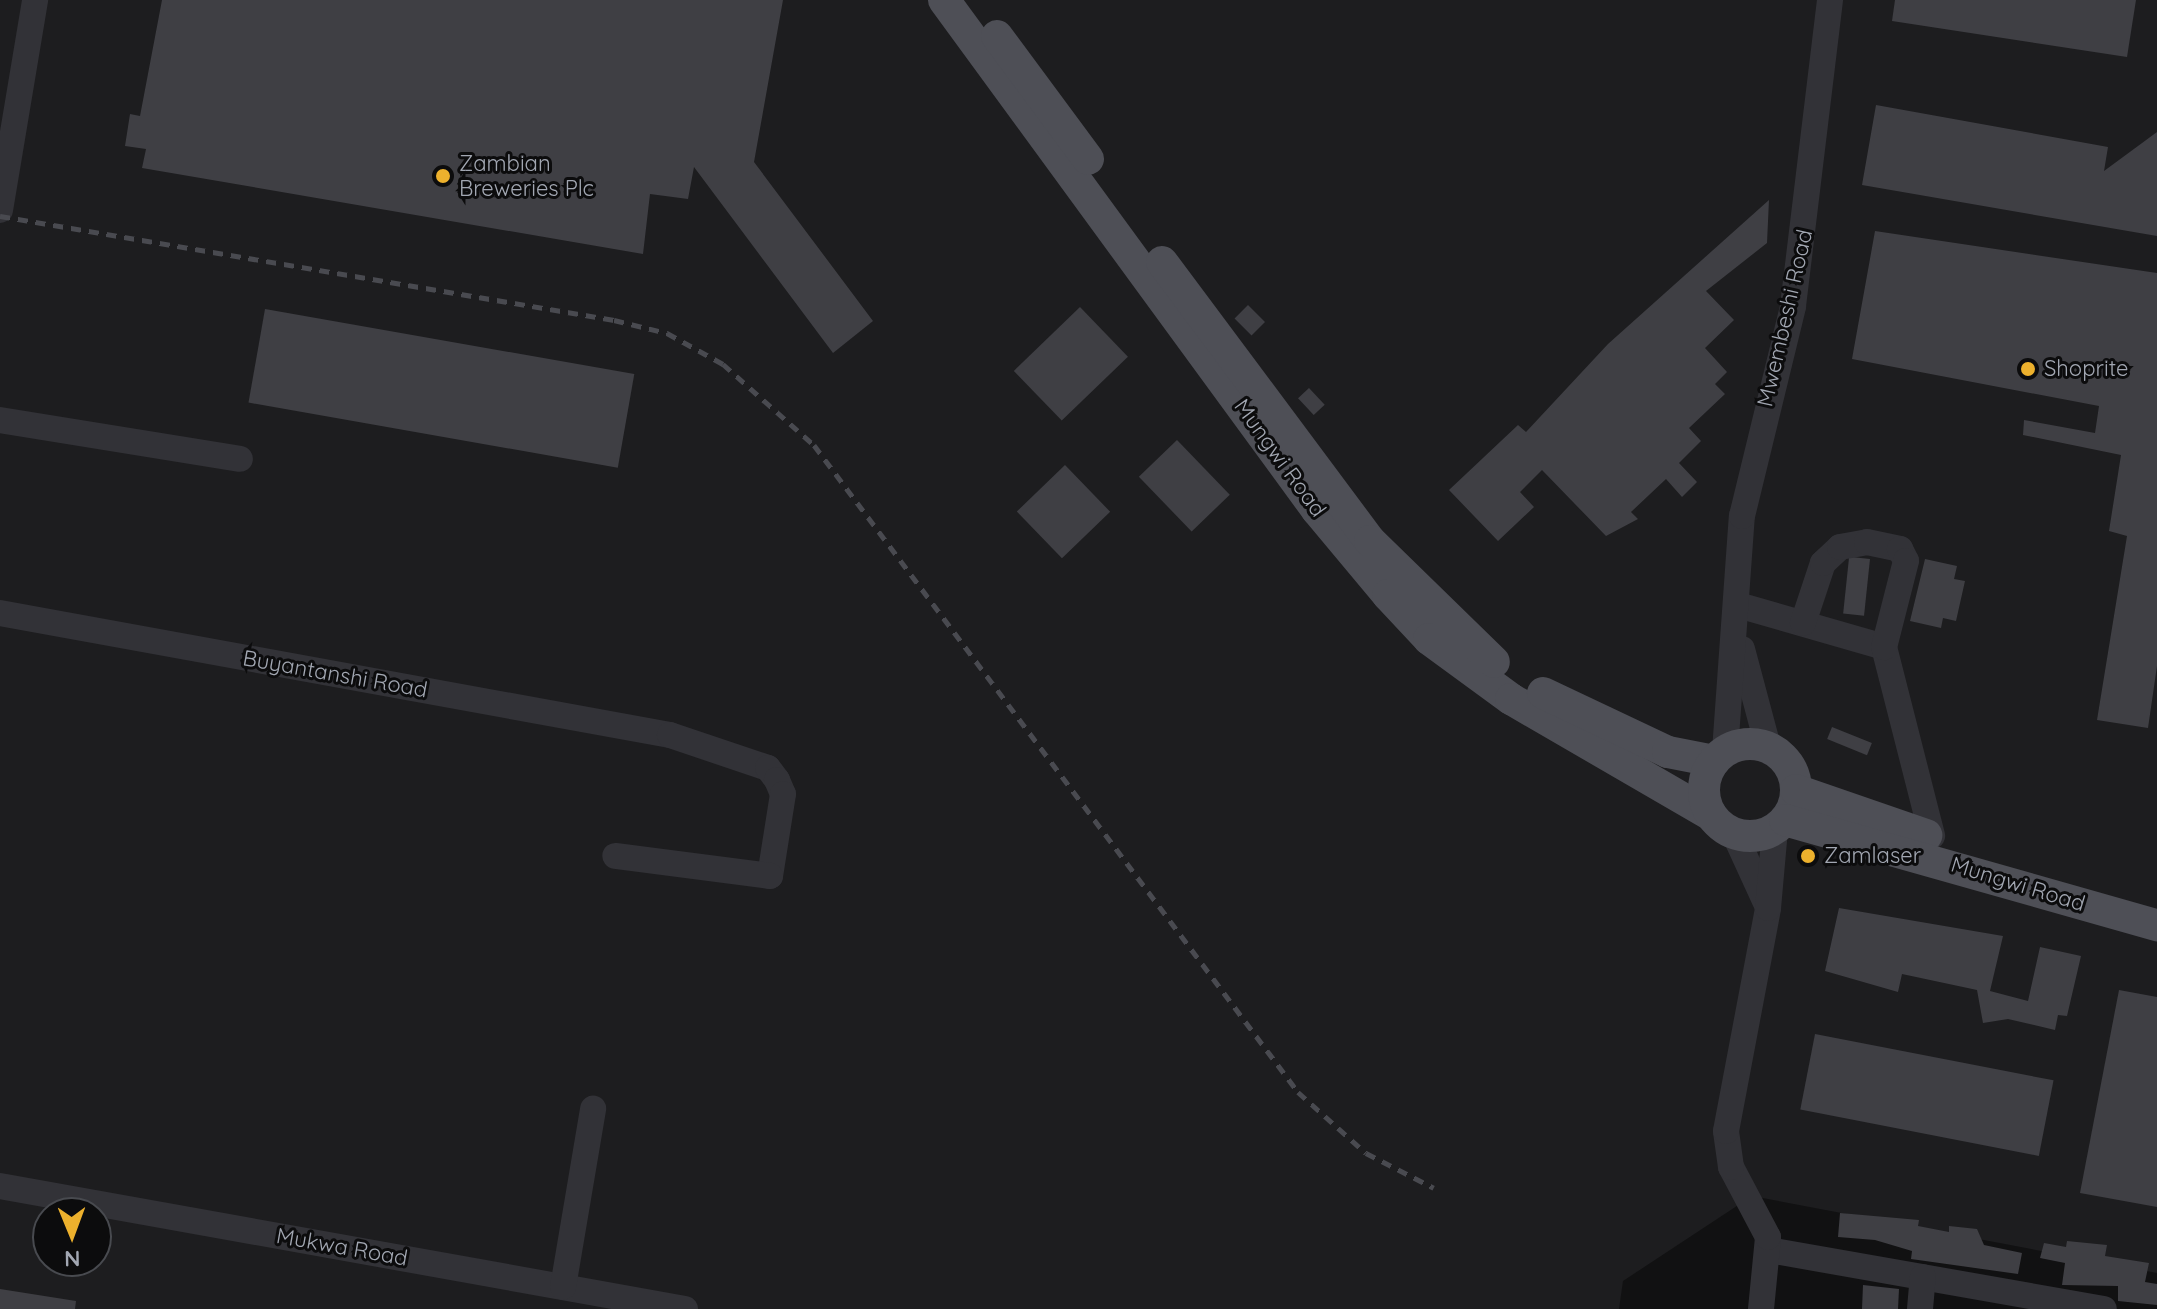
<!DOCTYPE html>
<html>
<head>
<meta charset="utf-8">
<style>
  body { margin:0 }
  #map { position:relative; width:2157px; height:1309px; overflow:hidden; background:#111112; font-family:Quicksand,sans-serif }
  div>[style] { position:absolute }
  .built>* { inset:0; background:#1d1d1f }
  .building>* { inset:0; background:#3f3f44; transform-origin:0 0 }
  .minor>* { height:26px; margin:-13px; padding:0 13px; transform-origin:13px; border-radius:13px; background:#323237 }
  .major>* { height:32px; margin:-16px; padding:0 16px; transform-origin:16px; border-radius:16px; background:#4e4f56 }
  .major>.ring { margin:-16px; padding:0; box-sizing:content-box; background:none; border:32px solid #4e4f56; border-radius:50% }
  .rail>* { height:5px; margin-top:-2.5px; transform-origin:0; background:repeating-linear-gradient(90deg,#494a50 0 10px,transparent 0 18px) }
  .dots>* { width:22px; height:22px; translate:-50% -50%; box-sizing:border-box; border:4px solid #0c0c0d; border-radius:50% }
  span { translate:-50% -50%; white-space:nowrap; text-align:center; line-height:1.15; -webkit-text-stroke:6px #0c0c0d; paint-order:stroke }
  .poi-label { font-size:22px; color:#a2a7b2 }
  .left { translate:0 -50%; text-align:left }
  .street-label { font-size:22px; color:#a2a7b2 }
  .north { position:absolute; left:32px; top:1197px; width:80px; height:80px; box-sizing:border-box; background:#0c0c0d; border:2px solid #484a4f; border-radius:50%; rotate:179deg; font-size:22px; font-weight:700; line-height:32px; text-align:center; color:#a2a7b2 }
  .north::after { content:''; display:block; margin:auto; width:28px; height:36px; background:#edb12d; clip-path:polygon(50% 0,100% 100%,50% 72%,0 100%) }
</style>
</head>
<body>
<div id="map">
  <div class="built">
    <i style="clip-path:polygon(evenodd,0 0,2157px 0,2157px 1273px,1752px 1196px,1623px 1281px,1619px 1309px,0 1309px,0 0,48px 1213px,96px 1213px,96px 1261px,48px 1261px,48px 1213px)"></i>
  </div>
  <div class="building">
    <i style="clip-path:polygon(162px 0,783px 0,754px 162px,873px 321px,833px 353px,694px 167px,688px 199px,650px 194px,643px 254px,142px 168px,146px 149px,125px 146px,130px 114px,140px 116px)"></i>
    <i style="clip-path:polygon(1895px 0,2136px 0,2127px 57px,1892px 21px)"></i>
    <i style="clip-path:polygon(1876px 105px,2108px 147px,2104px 171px,2157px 132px,2157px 236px,1862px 185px)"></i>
    <i style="clip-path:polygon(1769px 200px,1767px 243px,1706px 291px,1734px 320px,1705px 348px,1727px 372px,1715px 384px,1725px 394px,1689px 428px,1701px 441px,1679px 463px,1697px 482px,1682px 497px,1666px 479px,1631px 512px,1638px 519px,1606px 536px,1542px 470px,1520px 492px,1534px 507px,1498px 541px,1449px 490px,1518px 425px,1526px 432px,1608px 344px)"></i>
    <i style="clip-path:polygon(1875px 231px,2157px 273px,2157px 666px,2148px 728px,2097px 720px,2127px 536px,2109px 531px,2121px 455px,2023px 435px,2024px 420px,2095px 433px,2099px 406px,1852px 359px)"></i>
    <i style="left:1248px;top:305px;width:24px;height:19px;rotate:45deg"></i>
    <i style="left:1080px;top:307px;width:69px;height:92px;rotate:46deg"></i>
    <i style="left:265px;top:309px;width:375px;height:95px;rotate:10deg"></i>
    <i style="left:1309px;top:388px;width:23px;height:15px;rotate:47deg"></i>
    <i style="left:1177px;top:440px;width:76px;height:53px;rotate:46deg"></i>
    <i style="left:1065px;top:465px;width:65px;height:67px;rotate:46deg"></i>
    <i style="left:1870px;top:559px;width:57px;height:21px;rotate:96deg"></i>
    <i style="clip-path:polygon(1925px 559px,1957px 566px,1954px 579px,1965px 581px,1956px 621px,1943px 618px,1941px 628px,1910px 621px)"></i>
    <i style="left:1832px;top:727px;width:43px;height:13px;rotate:22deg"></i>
    <i style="clip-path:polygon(1839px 908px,2003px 936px,1990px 991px,2028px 1001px,2040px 947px,2081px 956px,2067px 1016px,2058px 1015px,2055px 1030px,2008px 1019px,1983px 1023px,1977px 990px,1902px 974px,1898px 992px,1825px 971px)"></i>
    <i style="clip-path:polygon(2119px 990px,2157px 997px,2157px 1207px,2080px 1193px)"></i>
    <i style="left:1815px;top:1034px;width:243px;height:77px;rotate:11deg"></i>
    <i style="clip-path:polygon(1840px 1213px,1919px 1220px,1918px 1226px,1949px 1232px,1949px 1226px,1977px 1229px,1984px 1245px,2022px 1253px,2018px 1274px,1911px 1259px,1912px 1251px,1875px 1240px,1838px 1237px)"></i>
    <i style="clip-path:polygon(2067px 1241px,2107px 1245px,2105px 1256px,2149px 1263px,2145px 1282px,2157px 1284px,2157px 1305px,2118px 1301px,2118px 1286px,2062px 1285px,2065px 1263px,2040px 1258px,2044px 1243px,2066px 1247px)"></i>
    <i style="clip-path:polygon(1863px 1285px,1899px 1289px,1898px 1309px,1862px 1309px)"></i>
    <i style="clip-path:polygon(0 1289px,76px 1301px,75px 1309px,0 1309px)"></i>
  </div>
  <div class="minor">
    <i style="left:0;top:210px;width:213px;rotate:-80.5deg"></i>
    <i style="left:0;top:420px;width:243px;rotate:9.2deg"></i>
    <i style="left:1738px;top:605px;width:152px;rotate:16deg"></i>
    <i style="left:1884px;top:647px;width:195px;rotate:75.7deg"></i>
    <i style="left:0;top:613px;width:681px;rotate:10.32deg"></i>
    <i style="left:670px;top:735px;width:103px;rotate:18.6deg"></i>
    <i style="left:768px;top:768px;width:15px;rotate:53deg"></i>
    <i style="left:777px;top:780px;width:15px;rotate:67deg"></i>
    <i style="left:783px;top:794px;width:83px;rotate:99deg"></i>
    <i style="left:770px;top:876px;width:156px;rotate:-172.6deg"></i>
    <i style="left:1803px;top:623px;width:63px;rotate:-71.6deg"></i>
    <i style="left:1823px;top:563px;width:23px;rotate:-43deg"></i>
    <i style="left:1840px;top:547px;width:27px;rotate:-10deg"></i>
    <i style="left:1867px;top:542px;width:34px;rotate:12deg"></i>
    <i style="left:1900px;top:549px;width:13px;rotate:63deg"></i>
    <i style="left:1906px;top:561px;width:89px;rotate:104.3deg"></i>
    <i style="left:1742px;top:649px;width:101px;rotate:75.1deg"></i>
    <i style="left:1725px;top:751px;width:236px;rotate:-85.9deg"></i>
    <i style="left:1742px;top:516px;width:216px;rotate:-76.3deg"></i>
    <i style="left:1793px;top:306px;width:308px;rotate:-83.1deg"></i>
    <i style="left:1734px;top:833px;width:79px;rotate:65.4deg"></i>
    <i style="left:0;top:1186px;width:696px;rotate:10.18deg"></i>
    <i style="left:1769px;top:1250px;width:340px;rotate:10deg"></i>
    <i style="left:563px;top:1287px;width:181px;rotate:-80.4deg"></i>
    <i style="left:1761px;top:1309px;width:72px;rotate:-84.4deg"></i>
    <i style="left:1768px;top:1237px;width:79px;rotate:-117.9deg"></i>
    <i style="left:1731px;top:1167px;width:36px;rotate:-98deg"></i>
    <i style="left:1726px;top:1131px;width:227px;rotate:-79.3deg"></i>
    <i style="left:1768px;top:908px;width:79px;rotate:-84.9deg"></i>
    <i style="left:1920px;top:1309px;width:32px;rotate:-85deg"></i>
  </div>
  <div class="major">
    <i style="left:944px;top:0;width:632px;rotate:53.82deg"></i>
    <i style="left:1317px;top:510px;width:111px;rotate:50.1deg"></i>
    <i style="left:1388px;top:595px;width:60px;rotate:47deg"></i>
    <i style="left:1429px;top:639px;width:102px;rotate:36.2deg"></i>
    <i style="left:1511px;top:699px;width:231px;rotate:30.1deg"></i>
    <i style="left:997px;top:36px;width:153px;rotate:53.5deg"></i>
    <i style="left:1162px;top:262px;width:348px;rotate:53.3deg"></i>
    <i style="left:1370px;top:541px;width:173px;rotate:44.3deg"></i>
    <i style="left:1543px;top:693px;width:138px;rotate:25.3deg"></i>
    <i style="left:1668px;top:752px;width:47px;rotate:11.1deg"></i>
    <i class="ring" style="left:1704px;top:744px;width:60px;height:60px"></i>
    <i style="left:1796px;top:790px;width:138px;rotate:19.1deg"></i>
    <i style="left:1785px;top:820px;width:387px;rotate:15.8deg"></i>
  </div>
  <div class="rail">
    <i style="left:0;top:216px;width:623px;rotate:9.61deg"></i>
    <i style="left:614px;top:320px;width:55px;rotate:13.8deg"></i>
    <i style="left:667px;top:333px;width:64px;rotate:29deg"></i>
    <i style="left:723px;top:364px;width:122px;rotate:41.7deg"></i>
    <i style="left:814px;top:445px;width:808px;rotate:53.2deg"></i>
    <i style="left:1298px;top:1092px;width:91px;rotate:41.9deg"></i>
    <i style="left:1366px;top:1153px;width:76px;rotate:27.2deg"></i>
  </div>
  <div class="dots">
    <i style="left:443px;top:176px;background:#edb12d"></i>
    <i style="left:2028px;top:369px;background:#edb12d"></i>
    <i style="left:1808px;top:856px;background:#edb12d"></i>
  </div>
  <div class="poi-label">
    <span class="left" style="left:459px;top:176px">Zambian<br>Breweries Plc</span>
    <span class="left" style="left:2044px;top:369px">Shoprite</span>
    <span class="left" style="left:1824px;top:856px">Zamlaser</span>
  </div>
  <div class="street-label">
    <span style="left:1785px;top:318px;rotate:-77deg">Mwembeshi Road</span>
    <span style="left:1280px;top:458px;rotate:54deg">Mungwi Road</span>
    <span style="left:335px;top:674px;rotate:10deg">Buyantanshi Road</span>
    <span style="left:2018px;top:884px;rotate:17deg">Mungwi Road</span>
    <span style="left:342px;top:1247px;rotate:10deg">Mukwa Road</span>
  </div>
  <div class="north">N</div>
</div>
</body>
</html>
